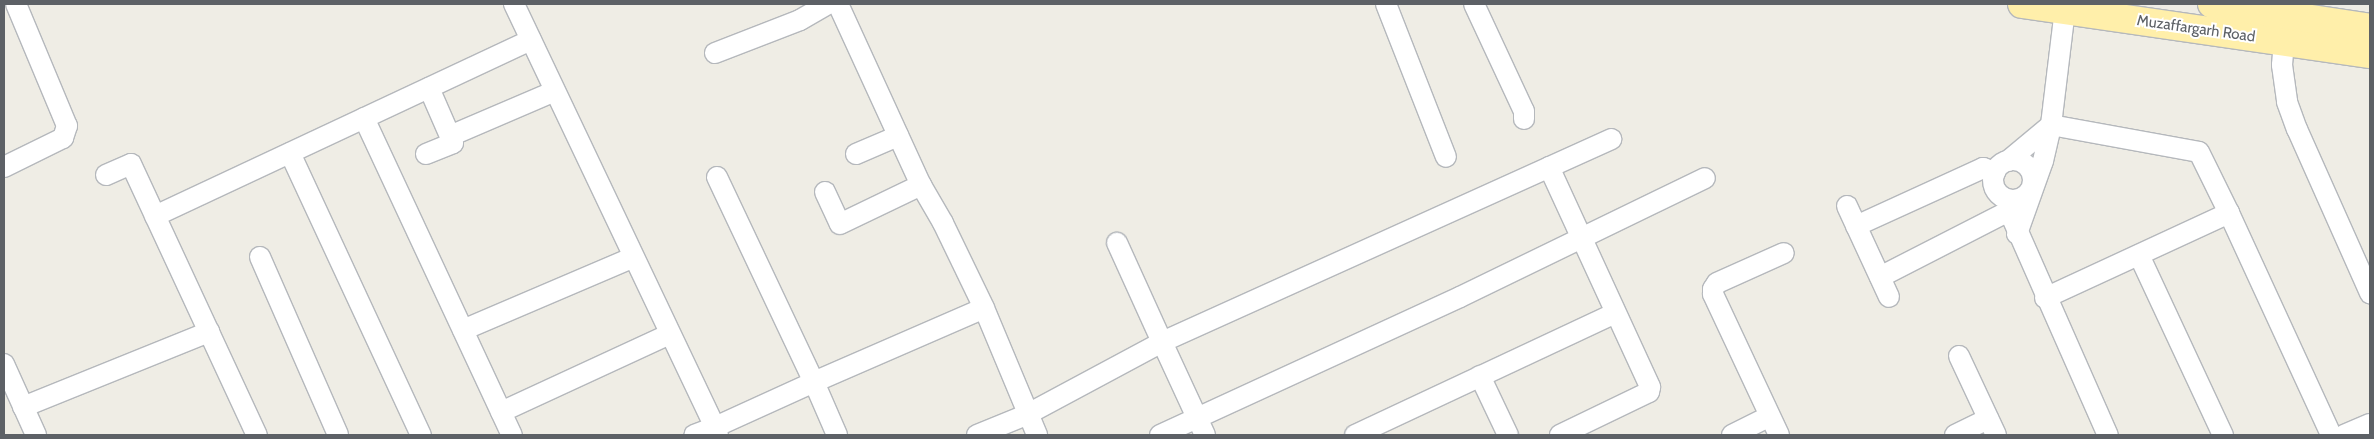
<!DOCTYPE html>
<html>
<head>
<meta charset="utf-8">
<style>
  body { margin:0 }
  #map { position:relative; width:2374px; height:439px; overflow:hidden; background:#efede5; font-family:Cabin,sans-serif }
  div>[style] { position:absolute }
  .roads { filter:drop-shadow(1px 0 #b5b8bc) drop-shadow(-1px 0 #b5b8bc) drop-shadow(0 1px #b5b8bc) drop-shadow(0 -1px #b5b8bc) }
  .minor>* { height:20px; margin:-10px; padding:0 10px; transform-origin:10px; border-radius:10px; background:#fff }
  .minor>.ring { margin:-10px; padding:0; box-sizing:content-box; background:none; border:20px solid #fff; border-radius:50% }
  .primary>* { height:28px; margin:-14px; padding:0 14px; transform-origin:14px; border-radius:14px; background:#ffefaa }
  span { translate:-50% -50%; white-space:nowrap; text-align:center; line-height:1.15; -webkit-text-stroke:4px #fff; paint-order:stroke }
  .street-label { font-size:15px; color:#5d6166 }
  .frame { position:absolute; inset:0; border:5px solid #5d6166; pointer-events:none }
</style>
</head>
<body>
<div id="map">
  <div class="roads">
    <div class="minor">
      <i style="left:514px;top:4px;width:468px;rotate:64.6deg"></i>
      <i style="left:715px;top:427px;width:22px;rotate:159deg"></i>
      <i style="left:838px;top:4px;width:199px;rotate:65.4deg"></i>
      <i style="left:921px;top:185px;width:44px;rotate:59.9deg"></i>
      <i style="left:943px;top:223px;width:94px;rotate:64.2deg"></i>
      <i style="left:1386px;top:4px;width:164px;rotate:68.6deg"></i>
      <i style="left:1474px;top:4px;width:118px;rotate:65deg"></i>
      <i style="left:1524px;top:111px;width:8px;rotate:90deg"></i>
      <i style="left:2284px;top:42px;width:23px;rotate:95deg"></i>
      <i style="left:2282px;top:65px;width:37px;rotate:82deg"></i>
      <i style="left:2287px;top:102px;width:29px;rotate:70deg"></i>
      <i style="left:2297px;top:129px;width:180px;rotate:66deg"></i>
      <i style="left:715px;top:53px;width:91px;rotate:-21.2deg"></i>
      <i style="left:800px;top:20px;width:32px;rotate:-30deg"></i>
      <i style="left:364px;top:118px;width:350px;rotate:65deg"></i>
      <i style="left:450px;top:136px;width:114px;rotate:-23.2deg"></i>
      <i style="left:290px;top:153px;width:311px;rotate:65.1deg"></i>
      <i style="left:426px;top:154px;width:29px;rotate:-22deg"></i>
      <i style="left:453px;top:143px;width:60px;rotate:-113.6deg"></i>
      <i style="left:856px;top:154px;width:46px;rotate:-23.2deg"></i>
      <i class="ring" style="left:1993px;top:160px;width:20px;height:20px"></i>
      <i style="left:2008px;top:161px;width:56px;rotate:-39.9deg"></i>
      <i style="left:2051px;top:125px;width:150px;rotate:10.3deg"></i>
      <i style="left:2199px;top:152px;width:68px;rotate:63.8deg"></i>
      <i style="left:4px;top:167px;width:66px;rotate:-26.2deg"></i>
      <i style="left:63px;top:138px;width:13px;rotate:-72deg"></i>
      <i style="left:67px;top:126px;width:132px;rotate:-112.7deg"></i>
      <i style="left:1549px;top:167px;width:242px;rotate:65.3deg"></i>
      <i style="left:1650px;top:387px;width:5px;rotate:101deg"></i>
      <i style="left:1649px;top:392px;width:99px;rotate:154.2deg"></i>
      <i style="left:106px;top:175px;width:27px;rotate:-24deg"></i>
      <i style="left:131px;top:164px;width:299px;rotate:65.1deg"></i>
      <i style="left:717px;top:177px;width:227px;rotate:64.7deg"></i>
      <i style="left:814px;top:382px;width:185px;rotate:-23.5deg"></i>
      <i style="left:984px;top:308px;width:138px;rotate:67.3deg"></i>
      <i style="left:825px;top:192px;width:35px;rotate:65deg"></i>
      <i style="left:840px;top:224px;width:90px;rotate:-25.7deg"></i>
      <i style="left:1847px;top:206px;width:100px;rotate:65.2deg"></i>
      <i style="left:155px;top:216px;width:415px;rotate:-25.1deg"></i>
      <i style="left:1856px;top:226px;width:140px;rotate:-24.5deg"></i>
      <i style="left:1983px;top:168px;width:13px;rotate:18deg"></i>
      <i style="left:2017px;top:234px;width:77px;rotate:-70.4deg"></i>
      <i style="left:2043px;top:161px;width:37px;rotate:-77deg"></i>
      <i style="left:2051px;top:125px;width:116px;rotate:-83.1deg"></i>
      <i style="left:2139px;top:255px;width:199px;rotate:65deg"></i>
      <i style="left:260px;top:257px;width:194px;rotate:66.3deg"></i>
      <i style="left:1880px;top:277px;width:145px;rotate:-27.1deg"></i>
      <i style="left:2009px;top:211px;width:245px;rotate:66.2deg"></i>
      <i style="left:2045px;top:298px;width:203px;rotate:-24.8deg"></i>
      <i style="left:2229px;top:213px;width:244px;rotate:65.3deg"></i>
      <i style="left:463px;top:330px;width:184px;rotate:-23.1deg"></i>
      <i style="left:1959px;top:356px;width:87px;rotate:64.9deg"></i>
      <i style="left:4px;top:364px;width:78px;rotate:65.7deg"></i>
      <i style="left:1480px;top:376px;width:65px;rotate:64.6deg"></i>
      <i style="left:23px;top:407px;width:201px;rotate:-22deg"></i>
      <i style="left:501px;top:412px;width:186px;rotate:-24.8deg"></i>
      <i style="left:718px;top:435px;width:9px;rotate:-111deg"></i>
      <i style="left:715px;top:427px;width:109px;rotate:-24.4deg"></i>
      <i style="left:814px;top:382px;width:58px;rotate:66.5deg"></i>
      <i style="left:977px;top:435px;width:53px;rotate:-22.2deg"></i>
      <i style="left:1026px;top:415px;width:154px;rotate:-28.2deg"></i>
      <i style="left:1162px;top:342px;width:109px;rotate:-114.4deg"></i>
      <i style="left:1160px;top:435px;width:330px;rotate:-24.7deg"></i>
      <i style="left:1460px;top:297px;width:272px;rotate:-25.9deg"></i>
      <i style="left:1205px;top:435px;width:102px;rotate:-114.8deg"></i>
      <i style="left:1162px;top:342px;width:493px;rotate:-24.3deg"></i>
      <i style="left:1355px;top:435px;width:287px;rotate:-25.1deg"></i>
      <i style="left:1732px;top:435px;width:42px;rotate:-26.6deg"></i>
      <i style="left:1779px;top:435px;width:156px;rotate:-115.1deg"></i>
      <i style="left:1713px;top:294px;width:5px;rotate:-90deg"></i>
      <i style="left:1713px;top:289px;width:7px;rotate:-56deg"></i>
      <i style="left:1717px;top:283px;width:73px;rotate:-24.1deg"></i>
      <i style="left:1955px;top:435px;width:37px;rotate:-26deg"></i>
      <i style="left:2344px;top:435px;width:28px;rotate:-23deg"></i>
    </div>
    <div class="primary">
      <i style="left:2022px;top:4px;width:352px;rotate:8.2deg"></i>
      <i style="left:2212px;top:4px;width:160px;rotate:8.6deg"></i>
    </div>
  </div>
  <div class="street-label">
    <span style="left:2196px;top:29px;rotate:8deg">Muzaffargarh Road</span>
  </div>
  <div class="frame"></div>
</div>
</body>
</html>
